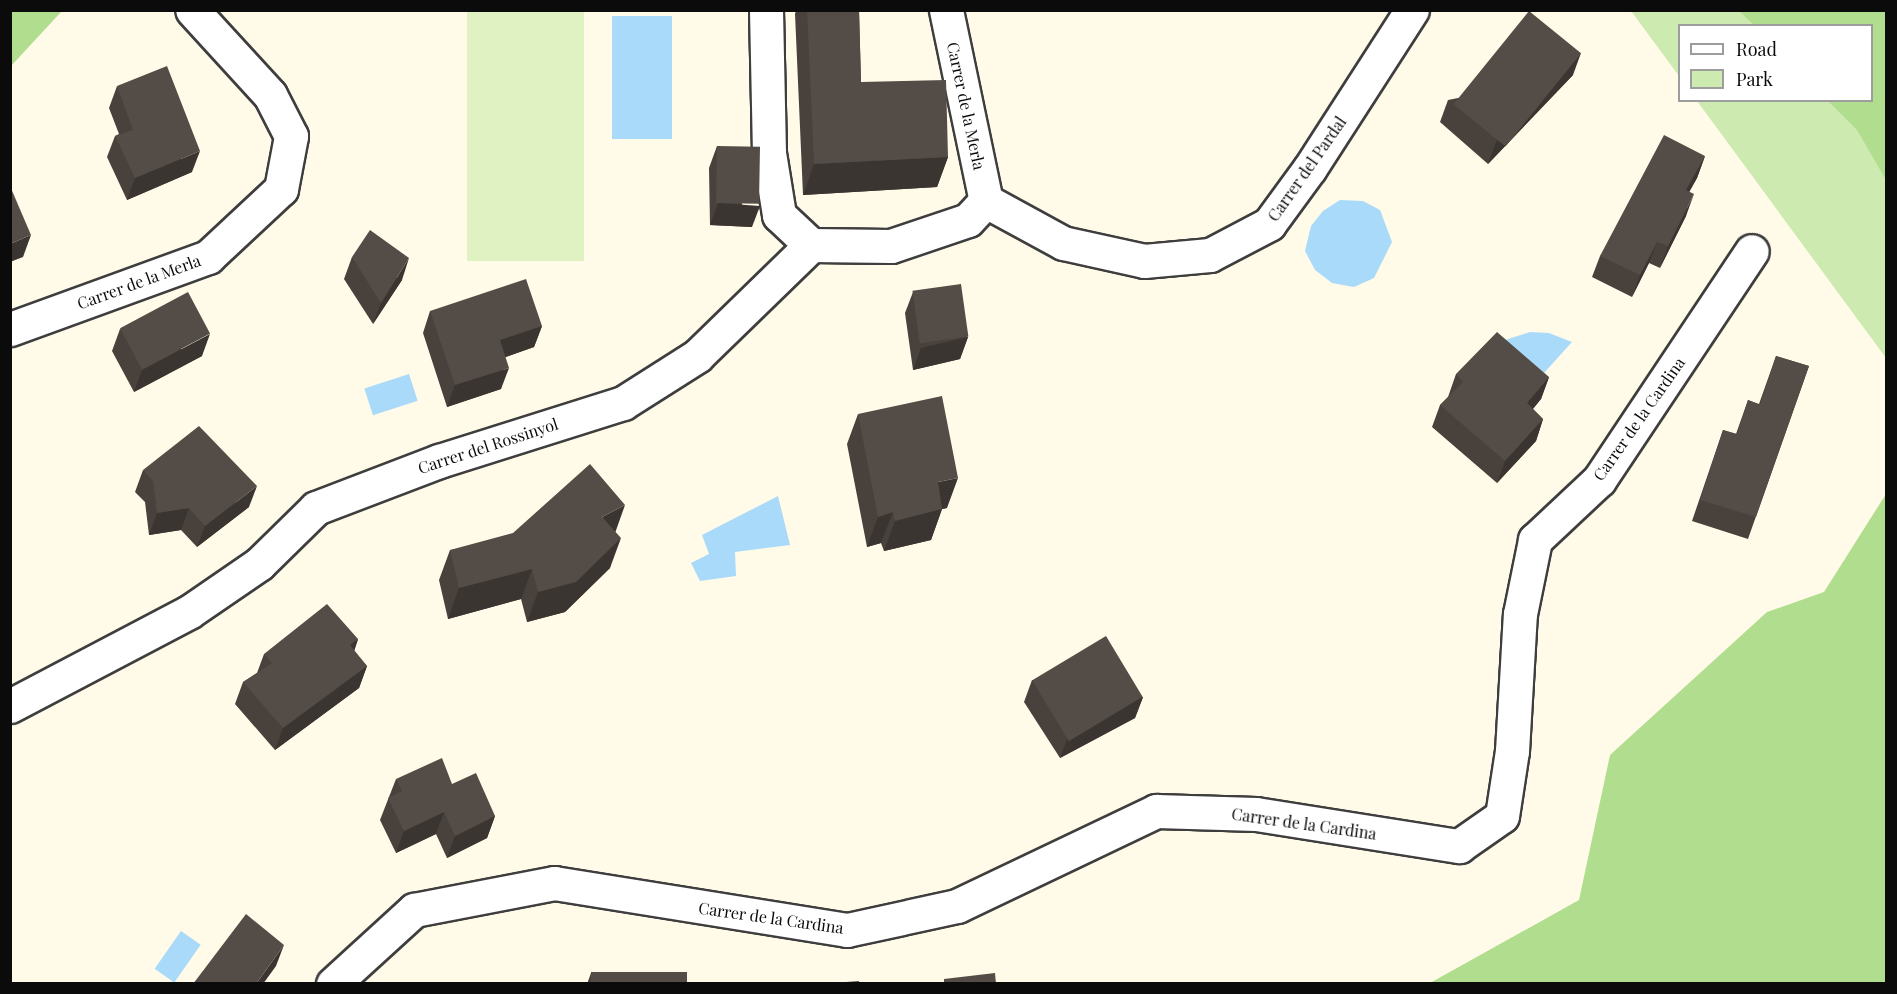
<!DOCTYPE html>
<html>
<head>
<meta charset="utf-8">
<style>
  body { margin:0 }
  #map { position:relative; width:1897px; height:994px; overflow:hidden; background:#fffbe8; font-family:"Playfair Display",serif }
  div>[style] { position:absolute }
  .green>* { inset:0; background:#cdebb0 }
  .forest>* { inset:0; background:#b0dd8e }
  .pitch>* { inset:0; background:#e0f2c2; transform-origin:0 0 }
  .water>* { inset:0; background:#a9dafa; transform-origin:0 0 }
  .roads { filter:drop-shadow(2px 0 #3e3e3e) drop-shadow(-2px 0 #3e3e3e) drop-shadow(0 2px #3e3e3e) drop-shadow(0 -2px #3e3e3e) }
  .street>* { height:33px; margin:-16.5px; padding:0 16.5px; transform-origin:16.5px; border-radius:16.5px; background:#fff }
  .wall>* { inset:0; background:#48413c }
  .shaded-wall>* { inset:0; background:#3b3531 }
  .building>* { inset:0; background:#544c46; transform-origin:0 0 }
  span { translate:-50% -50%; white-space:nowrap; text-align:center; line-height:1.15; -webkit-text-stroke:6px #fff; paint-order:stroke }
  .street-label { font-size:16px; color:#0b0b0b }
  .frame { position:absolute; inset:0; border:12px solid #0b0b0b; pointer-events:none }
  .legend { position:absolute; left:1678px; top:24px; width:195px; height:78px; box-sizing:border-box; background:#fff; border:2px solid #9d9d9d; margin:0; padding:8px 10px; list-style:none; font-size:18px; color:#0b0b0b }
  .legend li { display:flex; align-items:center; gap:12px; height:30px }
  .legend b { width:30px; border:2px solid #9d9d9d }
</style>
</head>
<body>
<div id="map">
  <div class="green">
    <i style="clip-path:polygon(1631px 11px,1886px 11px,1886px 358px,1697px 101px,1872px 100px,1872px 26px,1680px 26px,1679px 76px)"></i>
  </div>
  <div class="forest">
    <i style="clip-path:polygon(11px 10px,62px 11px,11px 66px,10px 11px)"></i>
    <i style="clip-path:polygon(1739px 11px,1886px 11px,1886px 180px,1857px 130px,1828px 101px,1872px 100px,1872px 26px,1754px 25px)"></i>
    <i style="clip-path:polygon(1886px 494px,1886px 983px,1430px 983px,1579px 900px,1610px 755px,1767px 612px,1824px 592px)"></i>
  </div>
  <div class="pitch">
    <i style="left:467px;top:11px;width:117px;height:250px"></i>
  </div>
  <div class="water">
    <i style="left:612px;top:16px;width:60px;height:123px"></i>
    <i style="clip-path:polygon(1340px 200px,1363px 201px,1380px 210px,1392px 242px,1374px 278px,1354px 287px,1332px 283px,1315px 270px,1305px 251px,1311px 226px,1323px 211px)"></i>
    <i style="clip-path:polygon(1530px 332px,1549px 333px,1572px 342px,1544px 373px,1505px 340px)"></i>
    <i style="left:409px;top:374px;width:28px;height:47px;rotate:72deg"></i>
    <i style="clip-path:polygon(778px 496px,790px 545px,735px 552px,736px 576px,700px 581px,691px 563px,709px 554px,702px 535px)"></i>
    <i style="left:181px;top:931px;width:24px;height:46px;rotate:35deg"></i>
  </div>
  <div class="roads">
    <div class="street">
      <i style="left:766px;top:10px;width:143px;rotate:88.8deg"></i>
      <i style="left:769px;top:153px;width:63px;rotate:80.8deg"></i>
      <i style="left:779px;top:215px;width:44px;rotate:43.2deg"></i>
      <i style="left:946px;top:10px;width:195px;rotate:78.2deg"></i>
      <i style="left:986px;top:201px;width:88px;rotate:28.6deg"></i>
      <i style="left:1063px;top:243px;width:83px;rotate:12.5deg"></i>
      <i style="left:1144px;top:261px;width:66px;rotate:-5.2deg"></i>
      <i style="left:1210px;top:255px;width:67px;rotate:-27.7deg"></i>
      <i style="left:1269px;top:224px;width:69px;rotate:-53.8deg"></i>
      <i style="left:1310px;top:168px;width:188px;rotate:-57.2deg"></i>
      <i style="left:10px;top:329px;width:211px;rotate:-20deg"></i>
      <i style="left:208px;top:257px;width:100px;rotate:-43deg"></i>
      <i style="left:281px;top:189px;width:54px;rotate:-79.3deg"></i>
      <i style="left:291px;top:136px;width:46px;rotate:-117.1deg"></i>
      <i style="left:270px;top:95px;width:115px;rotate:-132.5deg"></i>
      <i style="left:10px;top:706px;width:202px;rotate:-27.7deg"></i>
      <i style="left:189px;top:612px;width:85px;rotate:-34.4deg"></i>
      <i style="left:259px;top:564px;width:80px;rotate:-44.5deg"></i>
      <i style="left:316px;top:508px;width:132px;rotate:-20.9deg"></i>
      <i style="left:439px;top:461px;width:193px;rotate:-17.5deg"></i>
      <i style="left:623px;top:403px;width:88px;rotate:-32.4deg"></i>
      <i style="left:697px;top:356px;width:159px;rotate:-44.2deg"></i>
      <i style="left:811px;top:245px;width:80px;rotate:0.7deg"></i>
      <i style="left:891px;top:246px;width:81px;rotate:-18.7deg"></i>
      <i style="left:968px;top:220px;width:26px;rotate:-47deg"></i>
      <i style="left:333px;top:984px;width:110px;rotate:-42.4deg"></i>
      <i style="left:414px;top:910px;width:143px;rotate:-10.9deg"></i>
      <i style="left:554px;top:883px;width:297px;rotate:9.1deg"></i>
      <i style="left:847px;top:930px;width:113px;rotate:-12.3deg"></i>
      <i style="left:957px;top:906px;width:221px;rotate:-25.5deg"></i>
      <i style="left:1156px;top:811px;width:100px;rotate:1.7deg"></i>
      <i style="left:1256px;top:814px;width:206px;rotate:9deg"></i>
      <i style="left:1459px;top:846px;width:52px;rotate:-34.9deg"></i>
      <i style="left:1502px;top:816px;width:66px;rotate:-81.3deg"></i>
      <i style="left:1512px;top:751px;width:137px;rotate:-86.7deg"></i>
      <i style="left:1520px;top:614px;width:76px;rotate:-78.5deg"></i>
      <i style="left:1535px;top:540px;width:88px;rotate:-43.2deg"></i>
      <i style="left:1599px;top:480px;width:275px;rotate:-56.3deg"></i>
    </div>
  </div>
  <div class="wall">
    <i style="clip-path:polygon(796px 10px,859px 10px,861px 82px,948px 157px,937px 187px,803px 195px,795px 14px)"></i>
    <i style="clip-path:polygon(1573px 75px,1488px 164px,1440px 122px,1448px 100px)"></i>
    <i style="clip-path:polygon(117px 86px,192px 172px,127px 200px,107px 157px,115px 136px,119px 134px,109px 108px)"></i>
    <i style="clip-path:polygon(717px 146px,752px 227px,710px 225px,709px 168px)"></i>
    <i style="clip-path:polygon(1705px 156px,1697px 178px,1689px 192px,1686px 216px,1660px 268px,1649px 263px,1632px 297px,1592px 277px,1600px 256px)"></i>
    <i style="clip-path:polygon(352px 257px,402px 280px,373px 324px,344px 279px)"></i>
    <i style="clip-path:polygon(913px 292px,968px 337px,960px 359px,913px 370px,905px 313px)"></i>
    <i style="clip-path:polygon(430px 311px,542px 326px,534px 347px,505px 357px,501px 389px,447px 407px,423px 333px)"></i>
    <i style="clip-path:polygon(120px 329px,202px 356px,134px 392px,112px 351px)"></i>
    <i style="clip-path:polygon(1776px 356px,1809px 366px,1748px 539px,1692px 521px,1723px 430px,1736px 434px,1748px 400px,1759px 404px)"></i>
    <i style="clip-path:polygon(1456px 374px,1549px 377px,1541px 399px,1533px 409px,1543px 419px,1536px 441px,1497px 483px,1432px 427px,1440px 405px,1448px 397px)"></i>
    <i style="clip-path:polygon(858px 414px,947px 508px,942px 509px,931px 540px,884px 551px,881px 543px,867px 547px,847px 444px)"></i>
    <i style="clip-path:polygon(143px 470px,249px 507px,197px 547px,181px 530px,149px 535px,145px 502px,135px 492px)"></i>
    <i style="clip-path:polygon(615px 532px,610px 568px,565px 612px,527px 622px,521px 599px,448px 619px,439px 580px,450px 550px)"></i>
    <i style="clip-path:polygon(358px 639px,354px 651px,367px 666px,359px 688px,275px 750px,235px 704px,243px 682px,257px 673px,264px 654px)"></i>
    <i style="clip-path:polygon(1032px 680px,1143px 697px,1135px 718px,1060px 758px,1024px 702px)"></i>
    <i style="clip-path:polygon(396px 779px,452px 784px,495px 816px,487px 838px,447px 858px,436px 834px,396px 853px,380px 820px)"></i>
    <i style="clip-path:polygon(591px 973px,687px 984px,587px 984px)"></i>
  </div>
  <div class="shaded-wall">
    <i style="clip-path:polygon(1581px 53px,1573px 75px,1488px 164px,1496px 142px)"></i>
    <i style="clip-path:polygon(200px 151px,192px 172px,127px 200px,135px 178px)"></i>
    <i style="clip-path:polygon(1705px 156px,1697px 178px,1678px 212px,1686px 190px)"></i>
    <i style="clip-path:polygon(948px 157px,937px 187px,803px 195px,814px 164px)"></i>
    <i style="clip-path:polygon(1694px 194px,1686px 216px,1660px 268px,1668px 246px)"></i>
    <i style="clip-path:polygon(718px 203px,760px 206px,752px 227px,710px 225px)"></i>
    <i style="clip-path:polygon(31px 235px,23px 257px,10px 262px,10px 244px)"></i>
    <i style="clip-path:polygon(1657px 242px,1649px 263px,1632px 297px,1640px 275px)"></i>
    <i style="clip-path:polygon(409px 258px,402px 280px,373px 324px,381px 303px)"></i>
    <i style="clip-path:polygon(542px 326px,534px 347px,492px 362px,500px 340px)"></i>
    <i style="clip-path:polygon(210px 334px,202px 356px,134px 392px,142px 370px)"></i>
    <i style="clip-path:polygon(968px 337px,960px 359px,913px 370px,921px 348px)"></i>
    <i style="clip-path:polygon(509px 368px,501px 389px,447px 407px,455px 385px)"></i>
    <i style="clip-path:polygon(1549px 377px,1541px 399px,1519px 425px,1527px 403px)"></i>
    <i style="clip-path:polygon(1543px 419px,1536px 441px,1497px 483px,1505px 461px)"></i>
    <i style="clip-path:polygon(958px 478px,947px 508px,942px 509px,931px 540px,884px 551px,895px 521px,938px 482px)"></i>
    <i style="clip-path:polygon(257px 486px,249px 507px,197px 547px,205px 526px)"></i>
    <i style="clip-path:polygon(625px 505px,614px 536px,602px 517px)"></i>
    <i style="clip-path:polygon(189px 508px,181px 530px,149px 535px,157px 513px)"></i>
    <i style="clip-path:polygon(893px 512px,881px 543px,867px 547px,878px 517px)"></i>
    <i style="clip-path:polygon(621px 538px,610px 568px,565px 612px,527px 622px,538px 592px)"></i>
    <i style="clip-path:polygon(532px 569px,521px 599px,448px 619px,459px 588px)"></i>
    <i style="clip-path:polygon(358px 639px,351px 661px,350px 645px)"></i>
    <i style="clip-path:polygon(367px 666px,359px 688px,275px 750px,283px 728px)"></i>
    <i style="clip-path:polygon(1143px 697px,1135px 718px,1060px 758px,1068px 737px)"></i>
    <i style="clip-path:polygon(444px 812px,436px 834px,396px 853px,404px 831px)"></i>
    <i style="clip-path:polygon(495px 816px,487px 838px,447px 858px,455px 836px)"></i>
    <i style="clip-path:polygon(284px 945px,276px 966px,263px 984px,256px 984px)"></i>
  </div>
  <div class="building">
    <i style="clip-path:polygon(807px 10px,859px 10px,861px 82px,946px 80px,948px 157px,814px 164px)"></i>
    <i style="left:1529px;top:11px;width:67px;height:120px;rotate:39deg"></i>
    <i style="clip-path:polygon(167px 66px,200px 151px,135px 178px,115px 136px,133px 130px,117px 86px)"></i>
    <i style="clip-path:polygon(1664px 135px,1705px 156px,1686px 190px,1694px 194px,1668px 246px,1657px 242px,1640px 275px,1600px 256px)"></i>
    <i style="left:717px;top:146px;width:43px;height:57px;rotate:1deg"></i>
    <i style="clip-path:polygon(10px 186px,31px 235px,10px 244px)"></i>
    <i style="clip-path:polygon(370px 230px,409px 258px,381px 303px,352px 257px)"></i>
    <i style="clip-path:polygon(526px 279px,542px 326px,500px 340px,509px 368px,455px 385px,430px 311px)"></i>
    <i style="left:961px;top:284px;width:53px;height:49px;rotate:82deg"></i>
    <i style="left:188px;top:292px;width:47px;height:77px;rotate:62deg"></i>
    <i style="clip-path:polygon(1497px 332px,1549px 377px,1527px 403px,1543px 419px,1505px 461px,1440px 405px,1463px 382px,1456px 374px)"></i>
    <i style="clip-path:polygon(1776px 356px,1809px 366px,1756px 517px,1700px 500px,1723px 430px,1737px 434px,1748px 400px,1760px 405px)"></i>
    <i style="clip-path:polygon(942px 396px,958px 478px,938px 482px,942px 509px,895px 521px,893px 512px,878px 517px,858px 414px)"></i>
    <i style="clip-path:polygon(199px 426px,257px 486px,205px 526px,189px 508px,157px 513px,153px 481px,143px 470px)"></i>
    <i style="clip-path:polygon(590px 464px,625px 505px,602px 517px,621px 538px,576px 582px,538px 592px,532px 569px,459px 588px,450px 550px,513px 533px)"></i>
    <i style="clip-path:polygon(327px 604px,358px 639px,350px 645px,367px 666px,283px 728px,243px 682px,272px 663px,264px 654px)"></i>
    <i style="left:1106px;top:636px;width:71px;height:86px;rotate:59deg"></i>
    <i style="clip-path:polygon(442px 758px,452px 784px,476px 773px,495px 816px,455px 836px,444px 812px,404px 831px,388px 798px,402px 791px,396px 779px)"></i>
    <i style="clip-path:polygon(246px 914px,284px 945px,256px 984px,193px 984px)"></i>
    <i style="left:687px;top:972px;width:12px;height:96px;rotate:90deg"></i>
    <i style="clip-path:polygon(995px 973px,996px 984px,944px 984px,944px 979px)"></i>
    <i style="clip-path:polygon(859px 981px,859px 984px,820px 984px)"></i>
  </div>
  <div class="street-label">
    <span style="left:966px;top:106px;rotate:78deg">Carrer de la Merla</span>
    <span style="left:1307px;top:169px;rotate:-55deg">Carrer del Pardal</span>
    <span style="left:139px;top:282px;rotate:-20deg">Carrer de la Merla</span>
    <span style="left:1639px;top:419px;rotate:-55deg">Carrer de la Cardina</span>
    <span style="left:488px;top:446px;rotate:-18deg">Carrer del Rossinyol</span>
    <span style="left:1304px;top:824px;rotate:8deg">Carrer de la Cardina</span>
    <span style="left:771px;top:918px;rotate:8deg">Carrer de la Cardina</span>
  </div>
  <div class="frame"></div>
  <ul class="legend">
  <li><b style="height:8px;background:#fff"></b>Road</li>
  <li><b style="height:16px;background:#cdebb0"></b>Park</li>
  </ul>
</div>
</body>
</html>
